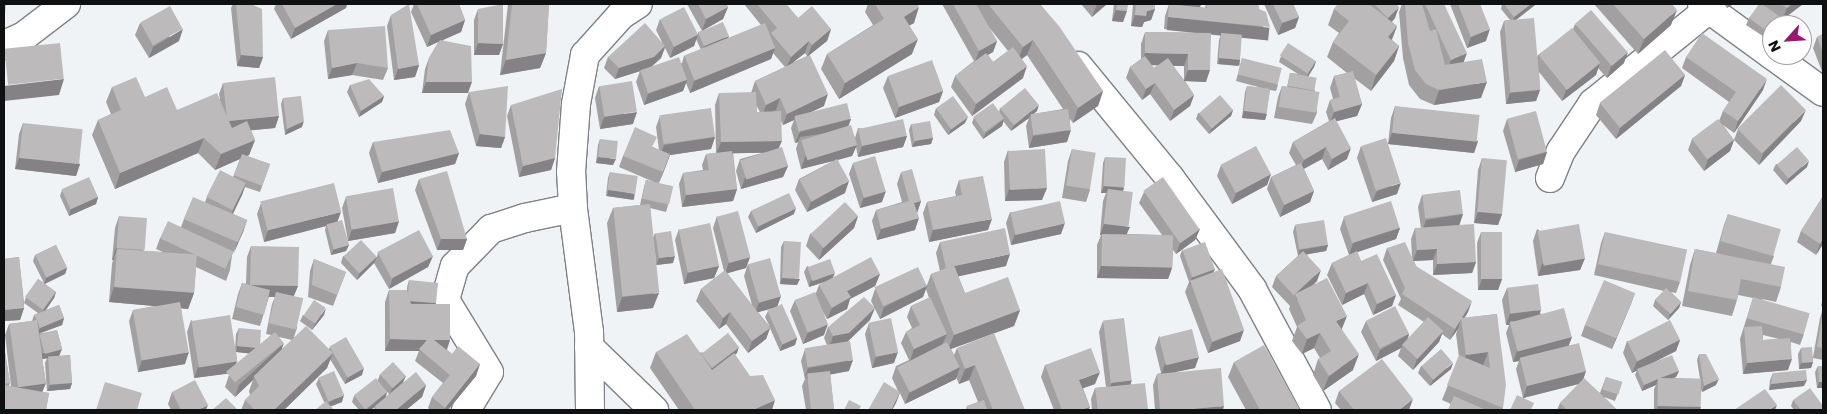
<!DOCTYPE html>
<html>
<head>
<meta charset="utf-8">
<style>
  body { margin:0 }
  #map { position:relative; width:1827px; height:414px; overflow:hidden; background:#f0f3f6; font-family:Poppins,sans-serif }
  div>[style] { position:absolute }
  .roads { filter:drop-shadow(1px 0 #7f8184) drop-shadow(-1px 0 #7f8184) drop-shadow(0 1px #7f8184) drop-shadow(0 -1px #7f8184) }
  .street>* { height:28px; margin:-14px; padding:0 14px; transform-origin:14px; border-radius:14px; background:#fff }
  .wall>* { inset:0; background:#a3a0a2 }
  .shaded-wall>* { inset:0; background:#848284; transform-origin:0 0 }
  .building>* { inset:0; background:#bdbabc; transform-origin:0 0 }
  span { translate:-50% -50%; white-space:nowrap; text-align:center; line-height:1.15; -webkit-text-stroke:4px #fff; paint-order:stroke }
  .frame { position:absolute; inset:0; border:5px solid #0f1011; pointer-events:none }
  .north { position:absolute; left:1762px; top:15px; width:50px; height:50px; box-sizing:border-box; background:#fff; border:1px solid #9f9fa0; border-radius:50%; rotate:244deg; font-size:14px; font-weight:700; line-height:20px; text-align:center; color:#0f1011 }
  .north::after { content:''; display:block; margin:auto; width:18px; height:22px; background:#99176d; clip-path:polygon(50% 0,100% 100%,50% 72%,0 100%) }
</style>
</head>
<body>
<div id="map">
  <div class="roads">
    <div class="street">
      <i style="left:1702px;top:4px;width:87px;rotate:36.1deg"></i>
      <i style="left:4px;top:45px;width:22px;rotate:-24deg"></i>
      <i style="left:24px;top:36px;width:53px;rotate:-37.3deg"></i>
      <i style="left:1772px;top:55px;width:63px;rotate:36deg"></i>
      <i style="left:1078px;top:66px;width:145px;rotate:50.6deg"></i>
      <i style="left:1170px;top:178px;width:138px;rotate:53.5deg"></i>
      <i style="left:1252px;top:289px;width:137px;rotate:61.8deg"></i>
      <i style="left:1550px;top:178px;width:29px;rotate:-68deg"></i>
      <i style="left:1561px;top:151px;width:58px;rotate:-56.3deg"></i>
      <i style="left:1593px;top:103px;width:149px;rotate:-39deg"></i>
      <i style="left:589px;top:347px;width:91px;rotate:44.1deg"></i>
      <i style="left:466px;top:410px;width:44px;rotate:-58.8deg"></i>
      <i style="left:489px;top:372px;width:84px;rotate:-121.4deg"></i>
      <i style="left:445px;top:300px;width:35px;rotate:-74deg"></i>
      <i style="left:455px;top:266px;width:52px;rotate:-45.8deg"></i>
      <i style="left:491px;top:229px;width:36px;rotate:-18deg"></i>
      <i style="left:525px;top:218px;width:49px;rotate:-11.8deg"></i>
      <i style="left:590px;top:410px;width:78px;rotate:-90.7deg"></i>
      <i style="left:589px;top:332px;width:125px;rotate:-97.4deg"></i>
      <i style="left:573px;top:208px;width:36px;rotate:-93deg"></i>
      <i style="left:571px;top:172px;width:68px;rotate:-85.8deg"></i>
      <i style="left:576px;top:104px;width:50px;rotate:-79.6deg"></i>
      <i style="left:585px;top:55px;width:54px;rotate:-48deg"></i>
      <i style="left:621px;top:15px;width:20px;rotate:-33deg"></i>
    </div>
  </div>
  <div class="wall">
    <i style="clip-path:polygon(233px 4px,251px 4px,263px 57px,259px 68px,237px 66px,231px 8px)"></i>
    <i style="clip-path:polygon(276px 4px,347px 4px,346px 8px,291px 39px,274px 9px)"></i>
    <i style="clip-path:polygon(414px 4px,459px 4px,465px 20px,461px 32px,443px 40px,468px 93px,422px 93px,425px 69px,429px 58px,439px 41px,427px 47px,411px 12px)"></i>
    <i style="clip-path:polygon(508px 4px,549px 4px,546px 53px,540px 68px,500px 75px)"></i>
    <i style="clip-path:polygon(evenodd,687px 4px,726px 4px,728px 7px,723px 19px,703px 30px,728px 39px,761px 25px,744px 4px,786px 4px,798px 18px,831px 29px,827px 41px,809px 55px,824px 106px,809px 113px,851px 119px,848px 125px,855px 138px,858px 128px,907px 136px,903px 147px,858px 157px,856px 147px,852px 156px,838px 160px,845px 193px,807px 212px,795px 190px,799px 179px,833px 161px,801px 169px,796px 149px,798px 142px,795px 143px,791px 128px,794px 120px,783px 125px,781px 121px,779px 148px,788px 166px,783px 177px,741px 189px,736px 171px,740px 159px,762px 153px,733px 153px,737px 189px,733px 201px,682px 207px,679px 184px,683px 173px,703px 170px,702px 165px,706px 154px,716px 153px,715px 105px,719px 93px,751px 93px,755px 81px,785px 67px,773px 53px,771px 59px,690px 93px,686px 83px,683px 91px,644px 105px,636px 82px,640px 71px,615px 79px,604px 68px,608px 57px,662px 42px,656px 30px,660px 19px,698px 34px,698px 32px,702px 31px,687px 4px,696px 39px,701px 50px,684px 56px,682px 63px,651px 67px,661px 58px,665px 48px,670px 58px,694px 46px,696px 39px,687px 4px,805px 53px,807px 56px,792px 63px,805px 53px,687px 4px,756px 105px,760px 112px,757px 112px,756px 105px)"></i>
    <i style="clip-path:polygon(868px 4px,917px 4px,914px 23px,909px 25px,912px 54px,839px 99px,821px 69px,827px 54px,873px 25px,865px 12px)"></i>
    <i style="clip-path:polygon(evenodd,942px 4px,1040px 4px,1103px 91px,1098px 106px,1073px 123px,1070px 119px,1067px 142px,1029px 148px,1026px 126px,1029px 118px,1011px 131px,1003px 121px,1002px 126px,983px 139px,972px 123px,974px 117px,999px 112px,1000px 108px,1037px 111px,1033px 114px,1063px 109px,1027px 55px,1022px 59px,1023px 78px,972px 116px,951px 87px,955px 76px,974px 61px,942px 4px,988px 26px,1008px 51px,993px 62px,988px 55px,993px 52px,997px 41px,988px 26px)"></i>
    <i style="clip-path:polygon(1081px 4px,1107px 4px,1092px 17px)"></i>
    <i style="clip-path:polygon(1114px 4px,1128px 4px,1123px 22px,1112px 21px)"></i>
    <i style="clip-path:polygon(1133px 4px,1155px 4px,1155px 9px,1151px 20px,1144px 22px,1142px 27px,1131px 26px)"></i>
    <i style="clip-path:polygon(evenodd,1169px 4px,1178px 5px,1178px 4px,1201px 4px,1200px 7px,1205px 8px,1206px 4px,1258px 4px,1259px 9px,1266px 39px,1241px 36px,1240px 60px,1238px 66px,1217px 64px,1219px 40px,1221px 34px,1211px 33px,1206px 82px,1185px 81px,1194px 95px,1190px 106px,1170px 121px,1150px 94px,1142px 100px,1126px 78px,1130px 67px,1141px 59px,1141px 44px,1145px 32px,1210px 33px,1164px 29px,1165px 16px,1169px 4px,1151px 65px,1158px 65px,1154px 68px,1151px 65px,1169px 4px,1173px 66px,1184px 66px,1184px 80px,1173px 66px)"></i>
    <i style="clip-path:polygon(1264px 4px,1293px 4px,1299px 17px,1295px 28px,1278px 35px)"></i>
    <i style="clip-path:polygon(1338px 4px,1396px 4px,1395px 18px,1392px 22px,1397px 26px,1392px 40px,1399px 46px,1394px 61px,1371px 91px,1354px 78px,1362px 104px,1357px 116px,1336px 121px,1347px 159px,1328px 170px,1322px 159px,1304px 169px,1314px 191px,1310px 202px,1280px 217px,1267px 189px,1271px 177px,1296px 165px,1289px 153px,1293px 142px,1329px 121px,1326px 112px,1330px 100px,1333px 99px,1330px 88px,1334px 76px,1347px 73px,1327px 57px,1333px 42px,1339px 33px,1328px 25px,1334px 9px)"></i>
    <i style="clip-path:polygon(1402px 4px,1444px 4px,1464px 62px,1481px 98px,1434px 105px,1420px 99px,1409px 85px,1403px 58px,1399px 12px)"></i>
    <i style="clip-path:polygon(1450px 4px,1480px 4px,1486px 41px,1467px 48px)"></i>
    <i style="clip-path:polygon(1502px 4px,1535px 4px,1535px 5px,1516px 20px,1537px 57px,1538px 55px,1573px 29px,1575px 24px,1624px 63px,1607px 78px,1598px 68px,1596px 75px,1562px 101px,1539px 72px,1540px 90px,1536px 101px,1506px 104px,1500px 32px,1504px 21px,1510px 20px,1501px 9px)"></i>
    <i style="clip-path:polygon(1594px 4px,1672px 4px,1671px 25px,1638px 54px)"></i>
    <i style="clip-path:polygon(1724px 4px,1733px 4px,1727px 8px)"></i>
    <i style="clip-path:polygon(1763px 4px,1803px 4px,1783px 19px,1772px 25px,1772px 42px,1746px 25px,1749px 18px)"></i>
    <i style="clip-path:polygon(478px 9px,503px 44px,499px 55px,474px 55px,474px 20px)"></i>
    <i style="clip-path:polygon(391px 15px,419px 65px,415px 77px,394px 80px,387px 26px)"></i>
    <i style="clip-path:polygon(140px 23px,179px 41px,149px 58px,135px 35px)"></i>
    <i style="clip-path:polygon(328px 30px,388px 68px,383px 80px,352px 75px,328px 79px,324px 41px)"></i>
    <i style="clip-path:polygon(1823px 34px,1823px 74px,1813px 48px,1817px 37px)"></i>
    <i style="clip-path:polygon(1281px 56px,1316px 61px,1314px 67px,1308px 76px,1315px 91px,1317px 113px,1312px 124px,1274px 118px,1278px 97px,1282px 86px,1287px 87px,1290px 73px,1298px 74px,1279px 62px)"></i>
    <i style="clip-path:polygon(1686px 57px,1763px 90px,1734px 133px,1723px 125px,1734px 140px,1738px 129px,1801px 121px,1759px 165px,1734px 140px,1730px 151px,1704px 171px,1688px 150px,1692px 139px,1719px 121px,1723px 111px,1729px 102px,1682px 68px)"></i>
    <i style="clip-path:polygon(1242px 58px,1278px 85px,1276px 91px,1270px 90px,1265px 120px,1242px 118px,1245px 92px,1247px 86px,1262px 88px,1236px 81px)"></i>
    <i style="clip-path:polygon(1685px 75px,1681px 86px,1616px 139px,1596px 115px,1600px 103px)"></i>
    <i style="clip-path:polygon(888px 76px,943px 91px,939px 102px,895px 118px,883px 88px)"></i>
    <i style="clip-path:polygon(223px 83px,279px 116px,275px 128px,251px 130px,255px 140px,249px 155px,247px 156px,270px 164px,260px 192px,245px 187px,242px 195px,233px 214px,247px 220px,243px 232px,232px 255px,230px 270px,226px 281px,196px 267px,194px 293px,188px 309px,181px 308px,185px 364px,138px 372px,129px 321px,133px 310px,155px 306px,109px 302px,112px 264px,113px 260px,112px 260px,115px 228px,119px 216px,144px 251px,163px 252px,156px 249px,160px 238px,181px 227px,184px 219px,205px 202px,207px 197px,233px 177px,240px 159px,215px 170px,198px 153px,115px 189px,92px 135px,98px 120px,111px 114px,106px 102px,112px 87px,145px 97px,177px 110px,220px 99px,219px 94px)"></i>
    <i style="clip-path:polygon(350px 85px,384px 96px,382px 102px,359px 117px,347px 92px)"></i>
    <i style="clip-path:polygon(599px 86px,633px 124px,600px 129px,595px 98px)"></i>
    <i style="clip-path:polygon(469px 92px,505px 137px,501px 148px,476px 146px,465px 104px)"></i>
    <i style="clip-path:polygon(283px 98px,302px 127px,285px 135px,281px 104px)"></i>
    <i style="clip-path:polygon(511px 105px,555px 158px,551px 170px,519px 177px,507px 116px)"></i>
    <i style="clip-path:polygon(1395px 106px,1478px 141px,1474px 153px,1388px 144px,1391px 118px)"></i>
    <i style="clip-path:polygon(936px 108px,965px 123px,948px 135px,934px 115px)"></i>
    <i style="clip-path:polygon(1233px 110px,1231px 116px,1209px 134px,1196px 119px,1198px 113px)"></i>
    <i style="clip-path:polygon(660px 116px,715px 137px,711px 149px,670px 155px,659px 183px,668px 205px,666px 212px,650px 208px,653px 238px,655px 233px,673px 263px,656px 265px,655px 252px,653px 308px,617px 312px,607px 223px,613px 208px,640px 205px,644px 187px,646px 180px,656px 183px,619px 167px,623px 156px,653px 147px,659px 150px,656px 127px)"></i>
    <i style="clip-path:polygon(1507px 119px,1547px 152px,1543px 164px,1515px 172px,1503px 131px)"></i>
    <i style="clip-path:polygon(23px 123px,80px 164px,76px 176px,15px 169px,19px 134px)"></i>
    <i style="clip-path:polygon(911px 124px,933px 138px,931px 144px,912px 147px,909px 130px)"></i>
    <i style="clip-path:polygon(600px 139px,613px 165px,596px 163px,598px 145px)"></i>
    <i style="clip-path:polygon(373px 142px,459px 153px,455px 164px,378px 183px,369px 153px)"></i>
    <i style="clip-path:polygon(1361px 146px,1397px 194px,1372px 202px,1357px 158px)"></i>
    <i style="clip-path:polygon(1072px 149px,1090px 190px,1086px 202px,1062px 198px,1068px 161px)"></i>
    <i style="clip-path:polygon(1008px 150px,1042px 200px,1005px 201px,1004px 162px)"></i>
    <i style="clip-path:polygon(1105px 157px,1124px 188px,1123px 191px,1127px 234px,1162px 235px,1139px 203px,1144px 192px,1200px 229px,1195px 240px,1176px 254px,1173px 250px,1172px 268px,1168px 279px,1097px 278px,1097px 245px,1101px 235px,1100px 235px,1103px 201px,1106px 193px,1101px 193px,1103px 163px)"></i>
    <i style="clip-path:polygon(1482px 158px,1502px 214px,1498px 225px,1474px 223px,1478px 170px)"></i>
    <i style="clip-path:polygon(853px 163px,882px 202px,860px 208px,849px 174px)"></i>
    <i style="clip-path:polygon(1776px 164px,1807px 167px,1786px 185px,1773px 170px)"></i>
    <i style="clip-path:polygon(1221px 165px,1271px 174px,1267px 185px,1232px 204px,1217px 176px)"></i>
    <i style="clip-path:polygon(610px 172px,633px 200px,606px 196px,608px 178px)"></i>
    <i style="clip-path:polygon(901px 172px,921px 201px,917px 213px,915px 230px,877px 240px,872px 221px,876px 210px,902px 202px,897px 184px)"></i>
    <i style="clip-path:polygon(419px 179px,467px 239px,463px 250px,437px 250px,415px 190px)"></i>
    <i style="clip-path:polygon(959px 180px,988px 230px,929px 242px,923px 213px,927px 202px,956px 196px,955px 192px)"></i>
    <i style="clip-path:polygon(62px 190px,98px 197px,96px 204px,69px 216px,60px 196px)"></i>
    <i style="clip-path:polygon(1422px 195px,1463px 214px,1459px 225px,1476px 262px,1472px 273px,1433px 275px,1433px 260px,1414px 261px,1416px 266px,1468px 312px,1464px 318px,1497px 314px,1503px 408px,1502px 410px,1448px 410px,1451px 404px,1442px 400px,1459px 357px,1456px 334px,1458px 329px,1450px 340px,1442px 334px,1439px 342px,1413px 370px,1398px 356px,1401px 348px,1376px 361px,1361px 332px,1366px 321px,1409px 334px,1408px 339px,1424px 322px,1398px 305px,1401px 299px,1383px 260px,1387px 248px,1412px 258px,1411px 239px,1415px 228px,1421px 228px,1418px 207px)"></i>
    <i style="clip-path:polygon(1823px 196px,1823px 244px,1816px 255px,1797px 242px,1801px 231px)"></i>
    <i style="clip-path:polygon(346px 197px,399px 221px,395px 233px,348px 241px,342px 208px)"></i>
    <i style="clip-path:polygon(261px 203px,338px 221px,349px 245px,346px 251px,331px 255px,325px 230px,326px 226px,264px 242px,257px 214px)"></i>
    <i style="clip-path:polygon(751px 211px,794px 214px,756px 233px,748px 217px)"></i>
    <i style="clip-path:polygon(1010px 212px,1061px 234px,1011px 245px,1006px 223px)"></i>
    <i style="clip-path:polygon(evenodd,1728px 214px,1774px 256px,1771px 264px,1781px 287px,1776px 302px,1762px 299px,1804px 334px,1800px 345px,1791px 342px,1788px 370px,1743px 374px,1740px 339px,1753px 298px,1738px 295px,1737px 300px,1732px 316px,1682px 306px,1690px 265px,1695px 249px,1725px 255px,1716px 253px,1724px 225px,1728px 214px,1763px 335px,1779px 339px,1763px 340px,1763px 335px)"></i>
    <i style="clip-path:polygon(evenodd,717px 216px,750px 257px,746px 268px,727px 273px,752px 305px,744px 276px,748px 264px,781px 296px,777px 307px,797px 338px,795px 345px,780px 351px,770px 328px,766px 339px,748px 353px,726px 324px,719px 329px,696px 301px,701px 289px,724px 271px,713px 228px,717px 216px,774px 308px,768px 311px,765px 317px,770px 327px,758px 312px,774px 308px)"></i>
    <i style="clip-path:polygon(858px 216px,854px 228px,819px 260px,806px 246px,810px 234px)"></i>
    <i style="clip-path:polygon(1344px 217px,1400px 228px,1396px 239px,1357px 252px,1361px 261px,1396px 295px,1392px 306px,1373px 315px,1364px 294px,1342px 305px,1327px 275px,1332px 263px,1349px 255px,1340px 229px)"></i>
    <i style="clip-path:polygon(1295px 225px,1328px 245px,1326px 251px,1307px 254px,1317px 281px,1314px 284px,1342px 329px,1353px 370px,1323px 391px,1313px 375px,1318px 359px,1320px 358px,1314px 348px,1302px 354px,1292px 341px,1297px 327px,1289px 309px,1290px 306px,1272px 287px,1276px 276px,1298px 256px,1293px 232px)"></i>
    <i style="clip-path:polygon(679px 229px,719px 266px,714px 278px,684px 284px,675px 240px)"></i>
    <i style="clip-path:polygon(1537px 229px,1585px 258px,1580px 270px,1538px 276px,1533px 241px)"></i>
    <i style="clip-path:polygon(1481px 232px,1502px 279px,1498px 290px,1478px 290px,1477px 243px)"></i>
    <i style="clip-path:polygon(1605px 232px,1680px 282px,1676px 293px,1671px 292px,1681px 302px,1679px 308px,1668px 320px,1653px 306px,1655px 300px,1664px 291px,1594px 275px,1601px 243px)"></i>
    <i style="clip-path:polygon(784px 241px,797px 285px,780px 284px,781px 247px)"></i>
    <i style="clip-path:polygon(940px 242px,1006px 266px,958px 276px,965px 293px,1020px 310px,1014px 326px,951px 349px,954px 355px,957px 348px,1025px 410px,966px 410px,967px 406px,978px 402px,969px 380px,959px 384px,956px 377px,956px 379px,905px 404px,900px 393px,892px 410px,868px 410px,898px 391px,892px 378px,896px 366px,909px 360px,901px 343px,906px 332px,912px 328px,907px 317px,911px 306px,929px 298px,926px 289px,923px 297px,880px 319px,871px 301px,875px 289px,927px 285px,931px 274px,940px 271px,936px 253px)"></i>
    <i style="clip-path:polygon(56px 245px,67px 268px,65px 274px,45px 284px,56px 292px,54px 298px,46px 310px,59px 305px,64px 318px,62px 325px,39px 334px,57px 330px,62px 349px,59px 356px,54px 357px,70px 355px,72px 383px,70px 389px,47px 391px,45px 363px,47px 358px,42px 359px,46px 383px,42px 392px,49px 393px,46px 410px,4px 410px,4px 346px,10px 383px,9px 386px,11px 386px,5px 335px,9px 324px,32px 321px,34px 315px,38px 313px,24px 303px,24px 308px,20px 320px,4px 321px,4px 259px,19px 257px,24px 303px,26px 297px,38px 279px,44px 283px,33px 261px,35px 255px)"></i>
    <i style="clip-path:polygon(evenodd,251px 246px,298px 286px,294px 296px,297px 328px,294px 337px,329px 349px,330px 347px,362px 375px,345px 384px,330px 359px,327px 368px,284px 410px,241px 410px,245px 400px,250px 395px,249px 391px,253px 380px,235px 397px,225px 387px,229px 375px,231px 373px,194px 378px,187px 332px,191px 320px,235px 349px,236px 334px,239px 328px,260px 346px,271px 335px,266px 334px,272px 304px,275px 297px,269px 297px,260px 326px,232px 319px,238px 294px,242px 283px,246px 284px,247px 257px,251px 246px,279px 337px,292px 340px,282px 349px,279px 337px,251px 246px,236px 352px,252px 354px,234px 371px,237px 361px,236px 352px)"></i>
    <i style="clip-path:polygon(1182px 250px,1215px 269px,1213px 272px,1240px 341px,1208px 353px,1185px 292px,1189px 282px,1180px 256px)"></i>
    <i style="clip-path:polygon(378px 252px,433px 256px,428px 267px,389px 289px,374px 263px,357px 280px,341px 263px,343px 256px,377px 257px)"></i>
    <i style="clip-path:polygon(314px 259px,346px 272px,333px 306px,308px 297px,310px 271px)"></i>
    <i style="clip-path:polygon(807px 266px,833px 277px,880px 274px,875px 286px,850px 299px,847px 309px,827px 319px,823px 312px,824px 335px,803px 344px,790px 311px,795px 300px,816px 293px,819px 285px,825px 282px,809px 287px,804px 272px)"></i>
    <i style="clip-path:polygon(409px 280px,436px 304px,450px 340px,447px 350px,452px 354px,480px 364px,476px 376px,448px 410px,430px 410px,428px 408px,432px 397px,443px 383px,415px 361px,419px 351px,385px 351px,385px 302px,389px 290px,407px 290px,407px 287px)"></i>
    <i style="clip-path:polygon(1507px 288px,1572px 337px,1569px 345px,1586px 371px,1583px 379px,1600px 393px,1606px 377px,1622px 382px,1615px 401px,1604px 397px,1617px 410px,1557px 410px,1560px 403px,1579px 384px,1523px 398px,1516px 369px,1519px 361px,1513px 362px,1506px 333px,1509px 325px,1506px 325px,1502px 300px)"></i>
    <i style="clip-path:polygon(1635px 293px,1612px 349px,1581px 336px,1585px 325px)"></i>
    <i style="clip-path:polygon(1823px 298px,1823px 306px,1821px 306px)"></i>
    <i style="clip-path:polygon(1823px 308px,1823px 360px,1813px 358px,1813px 362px,1811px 368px,1799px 369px,1798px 354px,1801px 348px,1813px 357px,1820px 318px)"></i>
    <i style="clip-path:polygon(303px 315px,324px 315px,312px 330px,300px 321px)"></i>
    <i style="clip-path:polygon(870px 320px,848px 341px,849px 371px,830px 374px,834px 410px,806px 410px,802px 386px,805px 379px,801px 361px,805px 349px,827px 345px,824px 338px,828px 327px)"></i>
    <i style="clip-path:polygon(1103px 321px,1131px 384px,1148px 409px,1147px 410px,1092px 410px,1091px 399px,1095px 388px,1106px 387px,1099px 332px)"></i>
    <i style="clip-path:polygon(869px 323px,894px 363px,872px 368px,865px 334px)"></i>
    <i style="clip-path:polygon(1159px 336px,1195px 368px,1175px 372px,1223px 410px,1155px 410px,1153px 385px,1157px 374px,1161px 373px,1155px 348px)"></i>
    <i style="clip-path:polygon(1680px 340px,1676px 351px,1651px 364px,1679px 371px,1676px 377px,1672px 378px,1700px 379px,1697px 360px,1699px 354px,1716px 385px,1702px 392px,1701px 389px,1700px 410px,1654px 410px,1654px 389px,1656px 385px,1642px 391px,1635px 375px,1637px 370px,1632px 373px,1623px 353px,1627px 341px)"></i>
    <i style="clip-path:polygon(656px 352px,737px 353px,735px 355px,772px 410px,679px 410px,650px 368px)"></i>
    <i style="clip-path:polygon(1234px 362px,1300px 410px,1246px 410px,1228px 377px)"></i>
    <i style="clip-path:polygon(1045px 365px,1095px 384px,1083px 388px,1090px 407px,1088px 410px,1054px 410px,1041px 377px)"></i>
    <i style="clip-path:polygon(1421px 366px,1451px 369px,1430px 386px,1418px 373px)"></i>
    <i style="clip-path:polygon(1818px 366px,1823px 366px,1823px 388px,1817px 388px,1815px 372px)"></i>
    <i style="clip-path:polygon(1773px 373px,1804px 386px,1769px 390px,1770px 380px)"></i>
    <i style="clip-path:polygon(evenodd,380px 374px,406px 376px,403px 382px,426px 385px,422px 397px,406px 410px,374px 410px,375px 407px,371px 410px,359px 410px,352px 402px,354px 396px,378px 380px,380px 374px,383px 387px,389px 394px,386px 397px,387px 392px,383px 387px)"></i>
    <i style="clip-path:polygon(319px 378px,342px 402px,331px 406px,324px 402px,316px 384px)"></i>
    <i style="clip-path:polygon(1339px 391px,1409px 410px,1341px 410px,1335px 403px)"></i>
    <i style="clip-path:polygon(172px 392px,206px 410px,171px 410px,168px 404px)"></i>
    <i style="clip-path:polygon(1793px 400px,1823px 410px,1794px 410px,1791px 406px)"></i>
  </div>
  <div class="shaded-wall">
    <i style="clip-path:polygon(337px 4px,347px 4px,346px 8px,291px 39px,295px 28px)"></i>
    <i style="clip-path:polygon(1097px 4px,1107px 4px,1092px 17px)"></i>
    <i style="clip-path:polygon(1179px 4px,1201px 4px,1199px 10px,1178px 7px)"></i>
    <i style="clip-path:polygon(1531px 4px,1535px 4px,1535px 5px,1512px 23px,1514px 17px)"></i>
    <i style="clip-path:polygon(1729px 4px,1733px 4px,1727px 8px)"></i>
    <i style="clip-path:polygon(1792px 4px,1803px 4px,1782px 20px,1787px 8px)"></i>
    <i style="clip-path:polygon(728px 7px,723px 19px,702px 31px,706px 19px)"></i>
    <i style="clip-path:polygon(919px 7px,914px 23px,898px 32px,904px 17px)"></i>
    <i style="clip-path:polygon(1399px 7px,1395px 18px,1384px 30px,1388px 18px)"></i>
    <i style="clip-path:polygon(1155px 9px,1151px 20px,1144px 22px,1142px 27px,1131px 26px,1135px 15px)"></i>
    <i style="clip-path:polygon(1116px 10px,1127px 11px,1123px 22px,1112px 21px)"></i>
    <i style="clip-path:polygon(1677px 10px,1671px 25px,1638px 54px,1644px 39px)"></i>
    <i style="left:1168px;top:17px;width:102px;height:13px;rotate:6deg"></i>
    <i style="clip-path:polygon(1299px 17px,1295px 28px,1278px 35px,1282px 23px)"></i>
    <i style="clip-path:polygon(465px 20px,461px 32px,427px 47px,431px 35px)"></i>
    <i style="clip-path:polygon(1397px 26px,1391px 41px,1388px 37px)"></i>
    <i style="clip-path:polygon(183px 29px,179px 41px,149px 58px,153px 47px)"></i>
    <i style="clip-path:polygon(831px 29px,827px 41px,807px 57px,812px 45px)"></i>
    <i style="clip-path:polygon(1490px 29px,1486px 41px,1467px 48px,1471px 37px)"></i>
    <i style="clip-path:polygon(698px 35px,694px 46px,670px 58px,674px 46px)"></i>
    <i style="clip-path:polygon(729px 36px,727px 42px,702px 52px,704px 46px)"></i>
    <i style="clip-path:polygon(918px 39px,912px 54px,839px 99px,845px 83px)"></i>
    <i style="clip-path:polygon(1033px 40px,1027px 55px,1017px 62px,1023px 47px)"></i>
    <i style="clip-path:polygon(809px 41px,805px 53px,786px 68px,791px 57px)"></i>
    <i style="clip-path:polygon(997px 41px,993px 52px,975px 62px,979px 51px)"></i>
    <i style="clip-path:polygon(478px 43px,503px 44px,499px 55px,474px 55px)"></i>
    <i style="clip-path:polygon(665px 46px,661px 58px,650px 68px,615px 79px,619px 68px)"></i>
    <i style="clip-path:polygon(1399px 46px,1394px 61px,1371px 91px,1376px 75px)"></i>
    <i style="clip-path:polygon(775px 48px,771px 59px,690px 93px,694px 81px)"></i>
    <i style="clip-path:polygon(1628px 52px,1624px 63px,1607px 78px,1611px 66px)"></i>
    <i style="clip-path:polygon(546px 53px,540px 68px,500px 75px,506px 60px)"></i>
    <i style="clip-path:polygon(1145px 53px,1188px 54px,1184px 66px,1141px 65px)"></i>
    <i style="clip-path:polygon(1467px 53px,1463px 64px,1447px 71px,1451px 60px)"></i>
    <i style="clip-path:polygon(241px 55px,263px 57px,259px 68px,237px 66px)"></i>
    <i style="left:1219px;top:58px;width:21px;height:6px;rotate:5deg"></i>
    <i style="clip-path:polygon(1316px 61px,1314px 67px,1306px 80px,1308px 74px)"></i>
    <i style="clip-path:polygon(357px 63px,352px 75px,328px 79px,332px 68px)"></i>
    <i style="clip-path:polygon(1600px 63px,1596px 75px,1562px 101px,1566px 90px)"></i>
    <i style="clip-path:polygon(419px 65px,415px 77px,394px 80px,398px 69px)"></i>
    <i style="clip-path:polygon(1027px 66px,1023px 78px,972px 116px,976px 104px)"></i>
    <i style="clip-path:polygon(1188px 70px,1210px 70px,1206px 82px,1184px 81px)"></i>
    <i style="clip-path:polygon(1685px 75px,1681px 86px,1616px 139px,1620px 128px)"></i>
    <i style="clip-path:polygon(64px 79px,59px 95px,4px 101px,4px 86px)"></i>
    <i style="clip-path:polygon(1767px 79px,1763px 90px,1734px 133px,1738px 121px)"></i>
    <i style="clip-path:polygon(687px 80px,683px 91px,644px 105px,648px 94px)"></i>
    <i style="clip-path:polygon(426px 82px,472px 82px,468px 93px,422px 93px)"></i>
    <i style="clip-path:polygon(1487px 82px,1481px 98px,1434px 105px,1439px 90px)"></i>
    <i style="clip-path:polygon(1155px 83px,1150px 94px,1142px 100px,1146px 89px)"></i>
    <i style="clip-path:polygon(1540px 90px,1536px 101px,1506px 104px,1510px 93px)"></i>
    <i style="clip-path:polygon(943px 91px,939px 102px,895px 118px,899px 107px)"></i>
    <i style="clip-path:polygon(1103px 91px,1098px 106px,1073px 123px,1078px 108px)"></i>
    <i style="clip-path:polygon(828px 94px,824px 106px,796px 119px,795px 116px,794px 120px,783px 125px,787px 114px)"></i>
    <i style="clip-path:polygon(1194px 95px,1190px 106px,1170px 121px,1174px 110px)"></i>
    <i style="clip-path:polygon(384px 96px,382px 102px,359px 117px,361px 111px)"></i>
    <i style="clip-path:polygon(780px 98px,776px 110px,762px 117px,766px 105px)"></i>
    <i style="clip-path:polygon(1362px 104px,1357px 116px,1330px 123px,1334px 112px)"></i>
    <i style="clip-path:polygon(1039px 105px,1037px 111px,1030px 117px,1030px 115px,1029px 118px,1011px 131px,1014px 125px)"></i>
    <i style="clip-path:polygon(1233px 110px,1231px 116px,1209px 134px,1212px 128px)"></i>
    <i style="clip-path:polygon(1806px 110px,1801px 121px,1759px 165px,1763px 153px)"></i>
    <i style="clip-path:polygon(1244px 111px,1267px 114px,1265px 120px,1242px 118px)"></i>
    <i style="clip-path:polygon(637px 112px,633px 124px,600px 129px,604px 117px)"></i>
    <i style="clip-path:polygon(279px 116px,275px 128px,224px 133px,228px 121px)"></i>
    <i style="clip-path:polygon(968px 117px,965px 123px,948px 135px,951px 129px)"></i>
    <i style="clip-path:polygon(851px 119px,847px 130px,800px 137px,798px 142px,795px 143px,800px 132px)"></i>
    <i style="clip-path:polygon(1004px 119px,1002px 126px,983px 139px,986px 133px)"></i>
    <i style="clip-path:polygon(304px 121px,302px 127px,285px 135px,287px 129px)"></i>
    <i style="clip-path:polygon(1071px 130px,1067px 142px,1029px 148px,1033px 136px)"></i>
    <i style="clip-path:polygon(1392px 133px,1478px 141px,1474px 153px,1388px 144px)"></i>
    <i style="clip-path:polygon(480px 134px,505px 137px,501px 148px,476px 146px)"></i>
    <i style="clip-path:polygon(907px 136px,903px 147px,858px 157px,862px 146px)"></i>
    <i style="clip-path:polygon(715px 137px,711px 149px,670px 155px,659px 184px,663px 172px,660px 156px,664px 145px)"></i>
    <i style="clip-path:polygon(204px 138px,198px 153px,115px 189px,120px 173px)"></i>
    <i style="clip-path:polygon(933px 138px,931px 144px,912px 147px,915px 141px)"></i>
    <i style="clip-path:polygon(255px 140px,249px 155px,215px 170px,221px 154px)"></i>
    <i style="clip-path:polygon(1734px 140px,1730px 151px,1704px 171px,1708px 159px)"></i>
    <i style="clip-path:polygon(782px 141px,777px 152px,716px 154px,721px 142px)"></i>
    <i style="clip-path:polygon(857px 145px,852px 156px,801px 169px,805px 157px)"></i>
    <i style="clip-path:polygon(1326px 147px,1322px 159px,1299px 171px,1304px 160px)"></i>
    <i style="clip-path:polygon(1351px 148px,1347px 159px,1328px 170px,1332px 159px)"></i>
    <i style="clip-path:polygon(1547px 152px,1543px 164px,1515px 172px,1519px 160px)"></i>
    <i style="clip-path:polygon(459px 153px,455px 164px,378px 183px,382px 172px)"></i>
    <i style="clip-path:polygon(598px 157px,616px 159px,613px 165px,596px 163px)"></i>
    <i style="clip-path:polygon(19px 158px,80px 164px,76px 176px,15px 169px)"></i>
    <i style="clip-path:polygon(555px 158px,551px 170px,519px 177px,523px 166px)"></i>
    <i style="clip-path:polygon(1809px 161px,1807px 167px,1786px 185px,1788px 179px)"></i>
    <i style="clip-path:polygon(788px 166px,783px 177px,741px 189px,745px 178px)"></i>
    <i style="clip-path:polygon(1271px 174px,1267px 185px,1232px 204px,1236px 193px)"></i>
    <i style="clip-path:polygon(849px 181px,845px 193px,807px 212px,811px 201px)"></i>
    <i style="clip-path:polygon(246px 183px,242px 195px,229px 221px,233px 210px)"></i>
    <i style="clip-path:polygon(1401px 183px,1397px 194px,1372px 202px,1377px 191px)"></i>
    <i style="clip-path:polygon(1104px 186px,1124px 188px,1122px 194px,1108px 189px,1106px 193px,1101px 193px)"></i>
    <i style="clip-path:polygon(1047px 188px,1042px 200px,1005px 201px,1009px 189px)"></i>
    <i style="clip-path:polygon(737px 189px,733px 201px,682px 207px,686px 195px)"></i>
    <i style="left:608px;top:190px;width:27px;height:6px;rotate:8deg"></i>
    <i style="clip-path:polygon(886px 191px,882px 202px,860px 208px,864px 197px)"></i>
    <i style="clip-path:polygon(1314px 191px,1310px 202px,1280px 217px,1284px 205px)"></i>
    <i style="clip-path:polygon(98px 197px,96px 204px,69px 216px,71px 209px)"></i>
    <i style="clip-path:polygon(921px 201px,917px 213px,914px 203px)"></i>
    <i style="clip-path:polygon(796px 208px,794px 214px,756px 233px,758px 227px)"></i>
    <i style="clip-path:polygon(341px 212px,337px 223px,327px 224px,326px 226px,264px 242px,268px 230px)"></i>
    <i style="clip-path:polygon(1478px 212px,1502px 214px,1498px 225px,1474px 223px)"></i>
    <i style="clip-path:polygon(1463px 214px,1459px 226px,1422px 232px,1426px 220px)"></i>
    <i style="clip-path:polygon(858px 216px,854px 228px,819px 260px,823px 248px)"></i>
    <i style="clip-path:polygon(919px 218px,915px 230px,877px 240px,881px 229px)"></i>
    <i style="clip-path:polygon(992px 219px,988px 230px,929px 242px,933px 230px)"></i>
    <i style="clip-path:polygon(247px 220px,243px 232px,233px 255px,237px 243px)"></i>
    <i style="clip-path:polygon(399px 221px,395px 233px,348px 241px,352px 229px)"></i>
    <i style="clip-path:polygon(1065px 223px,1061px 234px,1011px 245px,1015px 234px)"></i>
    <i style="clip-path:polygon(1104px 224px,1130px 227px,1125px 238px,1102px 234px,1101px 235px,1100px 235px)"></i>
    <i style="clip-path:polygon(1400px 228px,1396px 239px,1349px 255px,1353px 243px)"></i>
    <i style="clip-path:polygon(1200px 229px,1195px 240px,1176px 254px,1180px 243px)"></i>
    <i style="clip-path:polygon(441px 239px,467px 239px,463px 250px,437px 250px)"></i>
    <i style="clip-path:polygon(1823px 239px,1823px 244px,1816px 255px,1820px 244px)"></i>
    <i style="clip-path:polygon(349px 245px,346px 251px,331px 255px,334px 249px)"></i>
    <i style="clip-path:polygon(1328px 245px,1326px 251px,1298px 256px,1300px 250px)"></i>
    <i style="clip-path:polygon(116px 248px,117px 249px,113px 260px,112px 260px)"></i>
    <i style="clip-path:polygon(1437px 249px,1433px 260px,1413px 261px,1417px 250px)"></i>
    <i style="clip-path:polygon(1010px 254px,1006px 266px,942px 280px,946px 268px)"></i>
    <i style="clip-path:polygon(433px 256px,428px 267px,389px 289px,393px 277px)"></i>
    <i style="clip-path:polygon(675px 256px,673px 263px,656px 265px,659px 258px)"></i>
    <i style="clip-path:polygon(377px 257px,374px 263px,357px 280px,359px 274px)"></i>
    <i style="clip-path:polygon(750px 257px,746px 268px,725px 274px,729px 262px)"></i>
    <i style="clip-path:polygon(1585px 258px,1580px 270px,1538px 276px,1542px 264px)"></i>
    <i style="clip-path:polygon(1476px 262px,1472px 273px,1433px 275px,1437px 264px)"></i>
    <i style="clip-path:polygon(719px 266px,714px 278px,684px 284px,688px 272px)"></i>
    <i style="clip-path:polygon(1101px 266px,1172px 268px,1168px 279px,1097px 278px)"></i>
    <i style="clip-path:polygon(67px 268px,65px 274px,44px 284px,46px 278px)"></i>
    <i style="clip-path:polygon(1215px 269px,1212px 275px,1190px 284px,1192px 277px)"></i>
    <i style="clip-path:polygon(1321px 270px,1317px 281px,1297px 300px,1295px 294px)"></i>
    <i style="clip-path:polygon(835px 273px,832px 279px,809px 287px,811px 280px)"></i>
    <i style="clip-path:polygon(880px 274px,875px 286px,850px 299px,847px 309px,827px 319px,832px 308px,847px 291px)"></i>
    <i style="clip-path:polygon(782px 278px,800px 279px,797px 285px,780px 284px)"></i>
    <i style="clip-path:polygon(1482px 279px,1502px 279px,1498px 290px,1478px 290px)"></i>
    <i style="clip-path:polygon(1368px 283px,1364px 294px,1342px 305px,1346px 293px)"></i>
    <i style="clip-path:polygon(250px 285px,298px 286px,293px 297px,276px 292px,275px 297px,246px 296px)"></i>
    <i style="clip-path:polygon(927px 286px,923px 297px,880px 319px,884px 307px)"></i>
    <i style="clip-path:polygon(114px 287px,194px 293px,188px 309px,109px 302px)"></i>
    <i style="clip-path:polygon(56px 292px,54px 298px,42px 315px,44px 309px)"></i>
    <i style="clip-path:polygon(659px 293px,653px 308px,617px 312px,622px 297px)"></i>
    <i style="clip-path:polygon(1635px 293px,1631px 304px,1612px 349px,1616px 338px)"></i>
    <i style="clip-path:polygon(1396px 295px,1392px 306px,1373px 315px,1377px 304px)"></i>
    <i style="clip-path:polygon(781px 296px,777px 307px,755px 313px,759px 302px)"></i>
    <i style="clip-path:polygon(407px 301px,436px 303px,434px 310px,405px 307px)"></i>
    <i style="clip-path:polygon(1472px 301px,1468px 312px,1462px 322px,1461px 318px,1458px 329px,1450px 340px,1455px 329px)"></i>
    <i style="clip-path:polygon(1681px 302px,1679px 308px,1668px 320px,1670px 314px)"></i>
    <i style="clip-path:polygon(24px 308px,20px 320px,4px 321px,4px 310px)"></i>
    <i style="clip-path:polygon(326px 308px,324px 315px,312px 330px,315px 324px)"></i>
    <i style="clip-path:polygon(875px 308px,870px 320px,844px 345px,829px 348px,833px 336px)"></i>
    <i style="clip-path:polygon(1020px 310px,1014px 326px,948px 350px,954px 335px)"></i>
    <i style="clip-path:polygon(1541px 310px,1537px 321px,1510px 321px,1509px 325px,1506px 325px,1510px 314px)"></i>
    <i style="clip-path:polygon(730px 312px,726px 324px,719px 329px,723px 318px)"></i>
    <i style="clip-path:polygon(1347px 316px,1341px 331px,1336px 321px)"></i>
    <i style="clip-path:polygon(64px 318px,62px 325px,37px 334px,40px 328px)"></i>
    <i style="clip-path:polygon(828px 324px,824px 335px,803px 344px,808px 332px)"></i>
    <i style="clip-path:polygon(770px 328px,766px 339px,748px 353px,752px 341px)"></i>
    <i style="clip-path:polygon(1244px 330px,1240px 341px,1208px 353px,1212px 342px)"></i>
    <i style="clip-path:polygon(1443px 331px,1439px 342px,1413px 370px,1417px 359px)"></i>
    <i style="clip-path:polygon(1320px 333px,1314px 348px,1302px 354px,1307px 339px)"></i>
    <i style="clip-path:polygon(947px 334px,942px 345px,910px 361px,914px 349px)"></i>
    <i style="clip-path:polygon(1409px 334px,1405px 346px,1402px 345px,1401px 348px,1376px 361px,1380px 350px)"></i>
    <i style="clip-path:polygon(1572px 337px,1567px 349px,1520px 358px,1519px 361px,1513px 362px,1517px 351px)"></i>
    <i style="clip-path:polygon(797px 338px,795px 345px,780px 351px,782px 345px)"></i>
    <i style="clip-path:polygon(390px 339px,427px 340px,419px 351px,385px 351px)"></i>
    <i style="clip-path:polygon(434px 340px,450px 340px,446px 351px)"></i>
    <i style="clip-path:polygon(1680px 340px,1676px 351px,1632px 373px,1637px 361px)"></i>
    <i style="clip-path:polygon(284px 343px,280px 354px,254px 376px,253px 380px,235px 397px,239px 385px)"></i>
    <i style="left:237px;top:346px;width:22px;height:6px;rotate:5deg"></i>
    <i style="clip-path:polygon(739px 347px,737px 353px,706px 376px,709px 370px)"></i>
    <i style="clip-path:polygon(62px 349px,59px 356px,38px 360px,40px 354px)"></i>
    <i style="clip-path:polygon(189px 352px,185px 364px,138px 372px,142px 360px)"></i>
    <i style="clip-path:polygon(898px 352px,894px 363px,872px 368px,876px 356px)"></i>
    <i style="clip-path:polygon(1488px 352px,1482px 368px,1460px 370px,1466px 355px)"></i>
    <i style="clip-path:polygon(333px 353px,327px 368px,284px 410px,274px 410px)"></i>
    <i style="clip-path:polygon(1359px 354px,1353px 370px,1323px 391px,1329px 376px)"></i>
    <i style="clip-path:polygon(1199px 357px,1195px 368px,1161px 375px,1165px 364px)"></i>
    <i style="clip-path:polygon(1792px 359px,1788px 370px,1743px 374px,1747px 363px)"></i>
    <i style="clip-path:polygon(853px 360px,849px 371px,807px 379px,807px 374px,804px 379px,808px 368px)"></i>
    <i style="clip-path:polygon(237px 361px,233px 373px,194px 378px,198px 367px)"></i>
    <i style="clip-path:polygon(1813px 362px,1811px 368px,1799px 369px,1801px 363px)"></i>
    <i style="clip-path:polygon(1453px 363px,1451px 369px,1430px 386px,1433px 380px)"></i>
    <i style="clip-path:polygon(480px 364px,476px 376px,448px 410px,444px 410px,445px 408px)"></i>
    <i style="clip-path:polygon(975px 365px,969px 380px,959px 384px,965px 369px)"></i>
    <i style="clip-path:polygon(960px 367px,956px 379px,905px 404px,909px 393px)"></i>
    <i style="clip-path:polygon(364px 368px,362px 375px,345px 384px,347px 378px)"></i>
    <i style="clip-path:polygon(1586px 371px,1582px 383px,1523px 398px,1527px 386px)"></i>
    <i style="clip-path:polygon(1679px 371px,1676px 377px,1658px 384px,1658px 379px)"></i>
    <i style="clip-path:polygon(1100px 372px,1095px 384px,1075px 391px,1079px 380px)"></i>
    <i style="clip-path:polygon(406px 376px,403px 382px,390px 394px,392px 388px)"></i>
    <i style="clip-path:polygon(1658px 379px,1656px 385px,1642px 391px,1644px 385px)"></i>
    <i style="clip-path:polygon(1719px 379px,1716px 385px,1702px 392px,1704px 386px)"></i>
    <i style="clip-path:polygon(1132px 380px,1128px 391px,1107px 394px,1112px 382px)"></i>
    <i style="clip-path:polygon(1807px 380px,1804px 386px,1769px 390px,1771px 384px)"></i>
    <i style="clip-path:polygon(1819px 382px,1823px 382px,1823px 388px,1817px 388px)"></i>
    <i style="clip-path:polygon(46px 383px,41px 395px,17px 387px)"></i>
    <i style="clip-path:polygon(72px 383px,70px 389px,47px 391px,50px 385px)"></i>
    <i style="clip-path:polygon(426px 385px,422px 397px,406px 410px,396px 410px)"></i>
    <i style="clip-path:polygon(387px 392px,385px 398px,371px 410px,366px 410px)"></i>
    <i style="clip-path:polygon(900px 392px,896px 403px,892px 410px,891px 410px)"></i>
    <i style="clip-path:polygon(344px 395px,342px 402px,327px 408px,329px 402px)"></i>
    <i style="clip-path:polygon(1413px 399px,1409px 410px,1399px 410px)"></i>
    <i style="clip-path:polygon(775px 400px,772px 410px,753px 410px)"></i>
    <i style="clip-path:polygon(208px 405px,206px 410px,198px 410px)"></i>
    <i style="clip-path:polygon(1777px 405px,1775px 410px,1769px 410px)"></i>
    <i style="clip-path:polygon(1224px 406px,1223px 410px,1182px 410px)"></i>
    <i style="clip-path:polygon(1658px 406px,1701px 407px,1700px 410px,1656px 410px)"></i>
    <i style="clip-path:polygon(1090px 407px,1088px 410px,1081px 410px)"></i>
    <i style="clip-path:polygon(1148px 409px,1147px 410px,1130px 410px)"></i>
  </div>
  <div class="building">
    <i style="clip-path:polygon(4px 4px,6px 4px,4px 22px)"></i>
    <i style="clip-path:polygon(236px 4px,251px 4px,262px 9px,263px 57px,241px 55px)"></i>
    <i style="clip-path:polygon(282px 4px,337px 4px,295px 28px)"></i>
    <i style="clip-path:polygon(409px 4px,419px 65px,398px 69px,391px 15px)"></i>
    <i style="clip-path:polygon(417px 4px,459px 4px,465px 20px,431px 35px)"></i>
    <i style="clip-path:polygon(503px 4px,503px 44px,478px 43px,478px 9px)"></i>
    <i style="clip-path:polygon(512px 4px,549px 4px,546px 53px,506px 60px)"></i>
    <i style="clip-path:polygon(698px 4px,726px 4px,728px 7px,706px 19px)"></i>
    <i style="clip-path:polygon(757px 4px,786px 4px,798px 18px,812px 6px,831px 29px,812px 45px,809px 41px,791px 57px,771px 33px,777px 28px)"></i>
    <i style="clip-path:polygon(875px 4px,917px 4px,919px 7px,904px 17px,918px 39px,845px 83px,827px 54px,884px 19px)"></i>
    <i style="clip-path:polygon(953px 4px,976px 4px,997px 41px,979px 51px)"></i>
    <i style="clip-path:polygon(988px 4px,1040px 4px,1059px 26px,1103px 91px,1078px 108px,1033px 40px,1023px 47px)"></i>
    <i style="clip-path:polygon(1117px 4px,1128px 4px,1127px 11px,1116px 10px)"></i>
    <i style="clip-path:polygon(1136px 4px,1155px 4px,1155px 9px,1147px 11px,1146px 16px,1135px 15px)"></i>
    <i style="clip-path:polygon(1169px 4px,1207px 8px,1207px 4px,1258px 4px,1259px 9px,1266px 12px,1270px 27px,1168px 17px)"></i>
    <i style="clip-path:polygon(1273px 4px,1293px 4px,1299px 17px,1282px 23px)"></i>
    <i style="clip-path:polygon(1338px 4px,1369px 4px,1397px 26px,1388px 37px,1399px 46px,1376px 75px,1333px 42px,1349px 21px,1334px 9px)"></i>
    <i style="clip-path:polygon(1374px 4px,1396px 4px,1399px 7px,1388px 18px)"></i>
    <i style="clip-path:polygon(1405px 4px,1422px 4px,1430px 31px,1436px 29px,1445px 65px,1482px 59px,1487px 82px,1439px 90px,1426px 84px,1415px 70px,1408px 43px)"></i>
    <i style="clip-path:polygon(1425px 4px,1444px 4px,1467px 53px,1451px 60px)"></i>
    <i style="clip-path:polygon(1458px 4px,1480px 4px,1490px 29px,1471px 37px)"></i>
    <i style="clip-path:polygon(1504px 4px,1531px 4px,1514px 17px)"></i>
    <i style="clip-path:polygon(1613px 4px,1672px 4px,1677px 10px,1644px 39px)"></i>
    <i style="clip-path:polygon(1759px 4px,1762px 4px,1789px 23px,1787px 25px,1772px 25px,1772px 35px,1749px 18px)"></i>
    <i style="clip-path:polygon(1781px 4px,1792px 4px,1787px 8px)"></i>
    <i style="left:170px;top:6px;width:26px;height:34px;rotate:61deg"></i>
    <i style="left:684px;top:7px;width:31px;height:27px;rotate:63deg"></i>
    <i style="left:1591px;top:10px;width:56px;height:21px;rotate:49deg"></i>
    <i style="left:1534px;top:18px;width:72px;height:30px;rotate:85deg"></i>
    <i style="left:723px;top:22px;width:15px;height:27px;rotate:67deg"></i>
    <i style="clip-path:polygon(645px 23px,665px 46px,654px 57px,619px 68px,608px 57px)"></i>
    <i style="left:765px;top:23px;width:27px;height:87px;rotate:68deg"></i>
    <i style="clip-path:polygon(385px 26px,388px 68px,357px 63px,332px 68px,328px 30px)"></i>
    <i style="left:1572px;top:28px;width:45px;height:43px;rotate:51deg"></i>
    <i style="clip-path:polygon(1145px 32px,1211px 33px,1210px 70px,1188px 70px,1188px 54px,1145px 53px)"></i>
    <i style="left:1221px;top:33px;width:21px;height:25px;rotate:5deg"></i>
    <i style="clip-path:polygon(1702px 33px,1767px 79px,1738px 121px,1723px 111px,1736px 92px,1686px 57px)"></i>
    <i style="clip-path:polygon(1823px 34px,1823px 53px,1817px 37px)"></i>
    <i style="clip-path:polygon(440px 40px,471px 46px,472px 82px,426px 82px,429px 58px)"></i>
    <i style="left:60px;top:43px;width:36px;height:56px;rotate:84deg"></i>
    <i style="left:1288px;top:43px;width:33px;height:15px;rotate:33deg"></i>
    <i style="clip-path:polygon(1013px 47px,1027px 66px,976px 104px,955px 76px,986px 53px,993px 62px)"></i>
    <i style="left:1665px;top:50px;width:32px;height:84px;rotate:51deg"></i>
    <i style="clip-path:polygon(810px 55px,828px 94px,787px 114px,780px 98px,766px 105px,755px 81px)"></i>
    <i style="clip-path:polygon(1145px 56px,1154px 68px,1168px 58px,1194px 95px,1174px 110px,1155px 83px,1146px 89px,1130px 67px)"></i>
    <i style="left:679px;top:57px;width:24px;height:41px;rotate:71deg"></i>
    <i style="left:1242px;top:58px;width:41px;height:17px;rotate:14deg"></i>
    <i style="left:932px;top:60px;width:33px;height:47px;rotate:70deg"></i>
    <i style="clip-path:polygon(1353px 71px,1362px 104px,1334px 112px,1330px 100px,1340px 97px,1334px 76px)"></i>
    <i style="left:1290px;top:73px;width:27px;height:13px;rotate:10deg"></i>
    <i style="clip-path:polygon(136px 77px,145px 97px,167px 87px,177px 110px,217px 93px,232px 128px,247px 121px,255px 140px,221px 154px,204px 138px,120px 173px,98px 120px,121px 110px,112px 87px)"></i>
    <i style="clip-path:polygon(275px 77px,279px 116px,229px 121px,227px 117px,223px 83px)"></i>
    <i style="clip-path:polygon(369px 79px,384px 96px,361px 111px,350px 85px)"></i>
    <i style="left:632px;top:81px;width:31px;height:33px;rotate:81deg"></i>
    <i style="left:1781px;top:85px;width:35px;height:62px;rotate:45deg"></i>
    <i style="clip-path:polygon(508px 86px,505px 137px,480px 134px,469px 92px)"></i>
    <i style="left:1247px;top:86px;width:23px;height:25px;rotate:7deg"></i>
    <i style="left:1282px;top:86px;width:38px;height:21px;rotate:9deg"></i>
    <i style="left:1025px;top:88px;width:22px;height:32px;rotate:51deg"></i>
    <i style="clip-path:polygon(562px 89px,555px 158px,523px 166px,511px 105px)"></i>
    <i style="clip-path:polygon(756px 92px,757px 112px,781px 111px,782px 141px,721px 142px,719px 93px)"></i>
    <i style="left:1220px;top:95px;width:20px;height:28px;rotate:49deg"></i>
    <i style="clip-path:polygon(301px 96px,304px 121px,287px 129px,283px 98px)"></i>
    <i style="left:953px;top:96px;width:26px;height:21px;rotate:54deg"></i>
    <i style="left:847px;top:103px;width:16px;height:54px;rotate:76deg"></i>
    <i style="left:993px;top:103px;width:19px;height:24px;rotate:55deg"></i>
    <i style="left:1395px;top:106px;width:85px;height:27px;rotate:6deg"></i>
    <i style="left:711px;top:108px;width:29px;height:52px;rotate:82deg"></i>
    <i style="left:1068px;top:109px;width:21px;height:38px;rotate:82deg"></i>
    <i style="left:1536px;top:111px;width:42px;height:30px;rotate:75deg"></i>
    <i style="clip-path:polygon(1335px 118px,1351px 148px,1332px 159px,1326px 147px,1304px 160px,1293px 142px)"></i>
    <i style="left:903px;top:119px;width:17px;height:46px;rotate:77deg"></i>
    <i style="left:1718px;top:119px;width:26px;height:33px;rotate:53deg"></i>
    <i style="left:930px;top:121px;width:17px;height:19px;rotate:80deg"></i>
    <i style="left:23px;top:123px;width:60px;height:35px;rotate:6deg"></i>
    <i style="left:851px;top:125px;width:21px;height:52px;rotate:73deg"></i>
    <i style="clip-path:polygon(635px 127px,657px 137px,652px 147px,670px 154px,663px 172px,623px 156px)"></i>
    <i style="clip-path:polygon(450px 130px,459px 153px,382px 172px,373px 142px)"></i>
    <i style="left:1386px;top:138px;width:47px;height:26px;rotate:72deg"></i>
    <i style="left:600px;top:139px;width:18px;height:18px;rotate:6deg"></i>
    <i style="left:1256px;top:146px;width:32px;height:40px;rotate:62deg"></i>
    <i style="left:782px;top:147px;width:20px;height:44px;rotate:72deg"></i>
    <i style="left:1797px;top:147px;width:18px;height:27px;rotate:49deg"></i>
    <i style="left:1045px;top:149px;width:39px;height:37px;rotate:87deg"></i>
    <i style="left:1072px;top:149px;width:24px;height:37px;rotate:9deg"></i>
    <i style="clip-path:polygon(732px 151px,737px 189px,686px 195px,683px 173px,709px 170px,706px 154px)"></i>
    <i style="left:242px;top:154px;width:30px;height:23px;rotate:20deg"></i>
    <i style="left:875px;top:156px;width:37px;height:23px;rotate:73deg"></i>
    <i style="left:1105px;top:157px;width:21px;height:29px;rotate:3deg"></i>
    <i style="left:1482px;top:158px;width:25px;height:54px;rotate:5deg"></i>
    <i style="left:837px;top:159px;width:25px;height:43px;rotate:61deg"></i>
    <i style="left:1301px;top:163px;width:31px;height:33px;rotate:65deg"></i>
    <i style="clip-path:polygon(912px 169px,921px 201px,914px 203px,919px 218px,881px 229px,876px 210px,909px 201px,901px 172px)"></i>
    <i style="left:220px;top:170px;width:29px;height:30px;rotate:27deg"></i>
    <i style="clip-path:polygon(447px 171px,467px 239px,441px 239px,419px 179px)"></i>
    <i style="left:610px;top:172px;width:28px;height:18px;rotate:8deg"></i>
    <i style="clip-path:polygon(983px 176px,992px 219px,933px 230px,927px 202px,962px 195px,959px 180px)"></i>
    <i style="left:89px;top:177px;width:22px;height:30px;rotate:66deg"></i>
    <i style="left:1163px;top:177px;width:64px;height:24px;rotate:55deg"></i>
    <i style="left:646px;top:180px;width:28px;height:19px;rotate:13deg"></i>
    <i style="left:334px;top:183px;width:30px;height:76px;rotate:76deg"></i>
    <i style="left:393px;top:188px;width:34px;height:48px;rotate:80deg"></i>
    <i style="left:1108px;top:189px;width:25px;height:35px;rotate:7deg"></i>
    <i style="left:1460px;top:190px;width:24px;height:38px;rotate:83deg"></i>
    <i style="left:789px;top:193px;width:17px;height:42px;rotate:65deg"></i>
    <i style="clip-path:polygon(1823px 196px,1823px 239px,1820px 244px,1801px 231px)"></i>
    <i style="left:193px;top:197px;width:59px;height:24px;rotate:23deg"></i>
    <i style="left:1060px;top:201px;width:23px;height:51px;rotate:77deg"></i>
    <i style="left:1391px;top:201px;width:28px;height:50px;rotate:72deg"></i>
    <i style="left:845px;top:202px;width:19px;height:47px;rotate:47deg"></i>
    <i style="left:650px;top:204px;width:89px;height:37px;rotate:84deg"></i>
    <i style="left:738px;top:211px;width:48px;height:22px;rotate:75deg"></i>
    <i style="left:1728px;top:214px;width:55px;height:28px;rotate:16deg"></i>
    <i style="left:119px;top:216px;width:28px;height:32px;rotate:4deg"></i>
    <i style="left:342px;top:220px;width:26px;height:16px;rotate:74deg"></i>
    <i style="left:1324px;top:220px;width:25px;height:29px;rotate:81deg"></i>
    <i style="left:168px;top:221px;width:72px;height:19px;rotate:25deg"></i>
    <i style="left:710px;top:223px;width:44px;height:32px;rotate:78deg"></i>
    <i style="clip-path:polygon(1474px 224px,1476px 262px,1437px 264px,1437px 249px,1417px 250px,1415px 228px)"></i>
    <i style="left:1579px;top:224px;width:35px;height:42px;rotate:80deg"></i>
    <i style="clip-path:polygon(1005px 228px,1010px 254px,955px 266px,954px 265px,946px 268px,940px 242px)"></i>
    <i style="left:419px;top:230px;width:30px;height:47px;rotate:62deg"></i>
    <i style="left:671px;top:231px;width:25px;height:16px;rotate:81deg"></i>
    <i style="left:1481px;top:232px;width:21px;height:47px"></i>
    <i style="left:1605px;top:232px;width:84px;height:33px;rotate:12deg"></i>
    <i style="left:1102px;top:234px;width:71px;height:32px;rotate:1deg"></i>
    <i style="left:361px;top:240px;width:23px;height:24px;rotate:47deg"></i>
    <i style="left:784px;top:241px;width:17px;height:37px;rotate:3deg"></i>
    <i style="left:1205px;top:242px;width:29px;height:24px;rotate:70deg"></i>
    <i style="clip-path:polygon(1405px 242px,1416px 266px,1472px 301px,1455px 329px,1402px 294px,1405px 288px,1387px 248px)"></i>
    <i style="left:56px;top:245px;width:25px;height:23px;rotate:64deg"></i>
    <i style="clip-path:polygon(251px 246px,299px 247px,298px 286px,250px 285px,270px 290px,264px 315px,236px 307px,242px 283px,250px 285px)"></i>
    <i style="left:117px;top:249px;width:80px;height:38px;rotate:4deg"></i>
    <i style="clip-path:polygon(1695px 249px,1785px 267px,1781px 287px,1741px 279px,1737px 300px,1688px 291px)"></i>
    <i style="left:1303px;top:251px;width:26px;height:37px;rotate:47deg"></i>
    <i style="clip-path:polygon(1357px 251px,1361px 261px,1377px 254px,1396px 295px,1377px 304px,1368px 283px,1346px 293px,1332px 263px)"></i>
    <i style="clip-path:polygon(19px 257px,24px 308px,4px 310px,4px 259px)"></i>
    <i style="clip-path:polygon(871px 257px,880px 274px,847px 291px,851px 297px,832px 308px,819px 285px)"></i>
    <i style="left:770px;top:258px;width:40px;height:23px;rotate:74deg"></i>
    <i style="clip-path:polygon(314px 259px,346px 272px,337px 295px,312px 285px)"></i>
    <i style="left:830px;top:259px;width:15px;height:24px;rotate:70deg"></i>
    <i style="clip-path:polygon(954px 265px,965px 293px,1008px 277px,1020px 310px,954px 335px,931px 274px)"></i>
    <i style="left:918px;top:267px;width:21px;height:48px;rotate:65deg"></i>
    <i style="left:1222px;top:269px;width:65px;height:34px;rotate:70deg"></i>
    <i style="clip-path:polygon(725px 270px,770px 328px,752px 341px,730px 312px,723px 318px,701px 289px)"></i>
    <i style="clip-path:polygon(1327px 278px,1347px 316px,1336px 321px,1359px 354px,1329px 376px,1318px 359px,1331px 351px,1320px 333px,1307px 339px,1297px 326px,1306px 320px,1295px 294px)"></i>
    <i style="left:38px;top:279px;width:22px;height:22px;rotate:36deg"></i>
    <i style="clip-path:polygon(409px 280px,438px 283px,436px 303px,410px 301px,408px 294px)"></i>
    <i style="left:1604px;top:280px;width:34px;height:49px;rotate:23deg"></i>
    <i style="left:1538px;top:284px;width:26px;height:31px;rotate:83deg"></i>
    <i style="left:1666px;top:288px;width:21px;height:16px;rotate:43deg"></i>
    <i style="clip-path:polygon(389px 290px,407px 290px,411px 304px,450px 304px,450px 340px,434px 340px,452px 354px,458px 346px,480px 364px,445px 408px,432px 397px,450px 375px,419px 349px,427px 340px,390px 339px)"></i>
    <i style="left:276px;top:292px;width:28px;height:32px;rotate:13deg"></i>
    <i style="left:815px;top:292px;width:35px;height:22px;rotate:68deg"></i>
    <i style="clip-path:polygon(864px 297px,875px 308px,849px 333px,833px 336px,828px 327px)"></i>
    <i style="clip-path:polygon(930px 297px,947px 334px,914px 349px,906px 332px,920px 325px,911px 306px)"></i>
    <i style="left:1753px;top:297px;width:59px;height:22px;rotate:16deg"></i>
    <i style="left:314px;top:300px;width:14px;height:19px;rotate:34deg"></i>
    <i style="left:180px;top:302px;width:51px;height:48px;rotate:80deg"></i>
    <i style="left:782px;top:304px;width:37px;height:16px;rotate:66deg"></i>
    <i style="clip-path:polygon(59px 305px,64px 318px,40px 328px,37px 320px,34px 315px)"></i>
    <i style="left:1395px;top:306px;width:31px;height:33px;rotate:63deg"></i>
    <i style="left:1564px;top:308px;width:30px;height:56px;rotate:75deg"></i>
    <i style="clip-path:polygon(1823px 310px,1823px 348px,1817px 347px)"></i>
    <i style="clip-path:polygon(1497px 314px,1506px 385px,1503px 408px,1447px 385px,1459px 355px,1490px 368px,1488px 352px,1466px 355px,1461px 318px)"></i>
    <i style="left:230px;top:315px;width:47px;height:39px;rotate:81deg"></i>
    <i style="left:1428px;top:317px;width:21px;height:38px;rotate:43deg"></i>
    <i style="left:891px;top:318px;width:35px;height:23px;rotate:78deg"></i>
    <i style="left:1124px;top:318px;width:63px;height:21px;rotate:83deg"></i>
    <i style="left:37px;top:320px;width:64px;height:28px;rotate:82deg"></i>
    <i style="left:1670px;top:320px;width:22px;height:48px;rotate:63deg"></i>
    <i style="clip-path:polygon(306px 326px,333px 353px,274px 410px,255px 410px,245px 400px,259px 386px,254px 376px)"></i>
    <i style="clip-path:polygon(1762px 326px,1763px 340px,1790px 338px,1792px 359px,1747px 363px,1744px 327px)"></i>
    <i style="clip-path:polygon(239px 328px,261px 330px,260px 346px,258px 348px,237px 346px)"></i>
    <i style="left:1192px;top:329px;width:29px;height:34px;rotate:76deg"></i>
    <i style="left:57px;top:330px;width:20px;height:18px;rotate:75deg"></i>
    <i style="left:275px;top:332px;width:14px;height:63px;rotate:51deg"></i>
    <i style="left:728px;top:333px;width:18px;height:34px;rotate:52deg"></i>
    <i style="clip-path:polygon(994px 333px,1025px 410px,993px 410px,975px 365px,965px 369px,957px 348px)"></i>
    <i style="clip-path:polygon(687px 334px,712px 370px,734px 353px,750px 376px,763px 375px,775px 400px,753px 410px,695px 410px,656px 352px)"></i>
    <i style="left:346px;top:337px;width:36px;height:19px;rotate:60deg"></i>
    <i style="left:850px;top:341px;width:19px;height:46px;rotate:81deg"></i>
    <i style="left:947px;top:342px;width:28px;height:56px;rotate:63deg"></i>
    <i style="left:1579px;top:343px;width:29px;height:61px;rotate:76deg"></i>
    <i style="clip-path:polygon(1264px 345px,1300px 410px,1260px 410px,1234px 362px)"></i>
    <i style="clip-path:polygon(4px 346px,10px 383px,4px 384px)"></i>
    <i style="left:1812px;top:347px;width:15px;height:11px;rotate:86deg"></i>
    <i style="clip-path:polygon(1091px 348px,1100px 372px,1079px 380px,1090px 407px,1081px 410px,1062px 410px,1045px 365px)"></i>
    <i style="left:1441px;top:349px;width:18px;height:26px;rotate:49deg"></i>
    <i style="clip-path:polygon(1699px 354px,1706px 354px,1719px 379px,1704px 386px)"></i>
    <i style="left:70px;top:355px;width:28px;height:22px;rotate:86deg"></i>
    <i style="clip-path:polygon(1672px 355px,1679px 371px,1660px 378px,1658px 378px,1658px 379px,1644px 385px,1637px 369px)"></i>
    <i style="clip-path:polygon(1382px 359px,1413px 399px,1399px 410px,1354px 410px,1339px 391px)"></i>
    <i style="left:393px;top:362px;width:19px;height:18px;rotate:47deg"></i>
    <i style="clip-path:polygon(1818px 366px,1823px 366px,1823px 382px,1819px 382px)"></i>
    <i style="clip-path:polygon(1221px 368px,1224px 406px,1182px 410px,1160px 410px,1157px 374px)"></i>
    <i style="clip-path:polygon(1806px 370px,1807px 380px,1771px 384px,1773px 373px)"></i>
    <i style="left:334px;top:371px;width:26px;height:17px;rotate:67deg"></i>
    <i style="left:830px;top:371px;width:39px;height:23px;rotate:84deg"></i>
    <i style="clip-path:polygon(416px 372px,426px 385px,396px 410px,377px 410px,375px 406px)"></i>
    <i style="left:1606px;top:377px;width:17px;height:13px;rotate:17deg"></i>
    <i style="left:376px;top:378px;width:18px;height:28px;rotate:52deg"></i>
    <i style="clip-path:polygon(1584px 378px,1617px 410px,1567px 410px,1560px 403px)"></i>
    <i style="left:1658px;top:378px;width:43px;height:28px;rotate:1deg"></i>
    <i style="clip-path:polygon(195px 380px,208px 405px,198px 410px,181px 410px,172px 392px)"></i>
    <i style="clip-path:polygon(105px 382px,142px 393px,137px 410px,96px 410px)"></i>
    <i style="clip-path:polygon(884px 382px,900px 392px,891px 410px,868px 410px)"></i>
    <i style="clip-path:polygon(1145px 383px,1148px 409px,1130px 410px,1098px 410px,1095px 388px)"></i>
    <i style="clip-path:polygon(4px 385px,49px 393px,46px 410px,4px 410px)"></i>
    <i style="clip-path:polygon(1810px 388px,1823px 406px,1823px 410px,1801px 410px,1793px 400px)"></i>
    <i style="clip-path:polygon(1765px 389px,1777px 405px,1769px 410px,1734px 410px)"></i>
    <i style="clip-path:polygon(1517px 395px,1534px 403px,1531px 410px,1510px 410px)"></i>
    <i style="clip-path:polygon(1454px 396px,1486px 410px,1448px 410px)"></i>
    <i style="clip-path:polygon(226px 398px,238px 410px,212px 410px)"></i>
    <i style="clip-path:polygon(849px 400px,861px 406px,859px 410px,844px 410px)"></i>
    <i style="clip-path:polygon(984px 400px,987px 410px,968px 410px,967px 406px)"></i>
    <i style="clip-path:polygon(326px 401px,334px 410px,315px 410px)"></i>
  </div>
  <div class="frame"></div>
  <div class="north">N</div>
</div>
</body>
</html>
